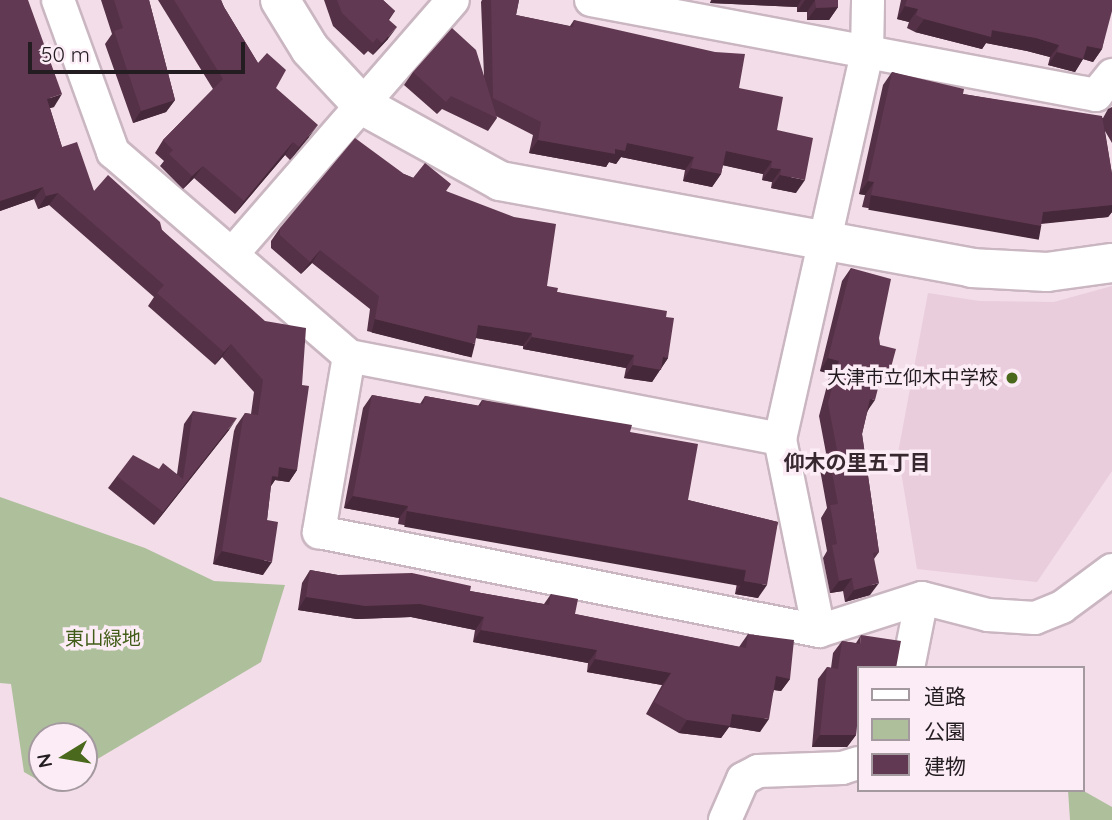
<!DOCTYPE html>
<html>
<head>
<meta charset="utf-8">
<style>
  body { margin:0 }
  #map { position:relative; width:1112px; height:820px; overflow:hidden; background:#f2dde8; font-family:Quicksand,"Noto Sans JP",sans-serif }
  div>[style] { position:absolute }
  .built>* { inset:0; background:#e9cddc }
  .green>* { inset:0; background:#aebf9c }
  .roads { filter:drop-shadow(2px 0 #cab6c1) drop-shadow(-2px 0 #cab6c1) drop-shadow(0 2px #cab6c1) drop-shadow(0 -2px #cab6c1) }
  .minor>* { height:32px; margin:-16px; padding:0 16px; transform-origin:16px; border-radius:16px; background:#fff }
  .tertiary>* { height:38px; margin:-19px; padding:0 19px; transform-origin:19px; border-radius:19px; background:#fff }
  .wall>* { inset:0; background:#543147 }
  .shaded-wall>* { inset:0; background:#452839; transform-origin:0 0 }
  .building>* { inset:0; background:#623952 }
  .dots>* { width:19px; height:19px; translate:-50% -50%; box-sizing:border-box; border:4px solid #fcecf5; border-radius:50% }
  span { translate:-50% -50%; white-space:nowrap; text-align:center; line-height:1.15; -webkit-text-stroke:7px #fcecf5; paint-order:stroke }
  .poi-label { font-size:19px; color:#231c20 }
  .right { translate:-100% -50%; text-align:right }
  .park-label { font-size:19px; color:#415c18 }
  .neighbourhood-label { font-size:21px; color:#372830; font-weight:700 }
  .legend { position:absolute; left:857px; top:666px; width:228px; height:126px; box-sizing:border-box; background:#fcecf5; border:2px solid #a599a0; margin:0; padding:9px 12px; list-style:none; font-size:21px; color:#231c20 }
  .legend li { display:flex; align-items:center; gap:14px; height:35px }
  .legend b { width:35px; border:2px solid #a599a0 }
  .north { position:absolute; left:28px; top:722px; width:70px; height:70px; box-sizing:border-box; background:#fcecf5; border:2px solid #a599a0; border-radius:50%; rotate:259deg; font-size:19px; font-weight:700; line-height:28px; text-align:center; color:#231c20 }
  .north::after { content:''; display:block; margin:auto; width:24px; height:32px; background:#4b691d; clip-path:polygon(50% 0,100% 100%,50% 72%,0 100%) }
  .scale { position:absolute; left:28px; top:42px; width:217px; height:32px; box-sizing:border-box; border:4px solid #231c20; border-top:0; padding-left:9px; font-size:21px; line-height:24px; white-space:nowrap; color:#231c20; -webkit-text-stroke:5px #fcecf5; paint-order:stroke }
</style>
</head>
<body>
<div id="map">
  <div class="built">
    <i style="clip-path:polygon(1112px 286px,1112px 471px,1037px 582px,917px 569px,898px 453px,928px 293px,979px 301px,1054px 302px)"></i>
  </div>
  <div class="green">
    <i style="clip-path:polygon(0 497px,145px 548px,214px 581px,285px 585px,261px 662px,84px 767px,84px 736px,42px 736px,42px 778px,66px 778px,50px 787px,24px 772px,11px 684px,0 683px)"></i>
    <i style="clip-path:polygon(1068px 790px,1082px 790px,1112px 807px,1112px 820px,1070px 820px)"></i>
  </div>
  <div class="roads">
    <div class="minor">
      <i style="left:58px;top:0;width:162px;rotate:70.1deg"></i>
      <i style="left:113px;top:152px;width:312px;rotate:40.8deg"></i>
      <i style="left:349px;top:356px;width:439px;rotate:10.9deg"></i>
      <i style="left:591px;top:0;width:514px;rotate:10.65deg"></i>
      <i style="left:1096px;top:95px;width:26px;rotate:-51deg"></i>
      <i style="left:233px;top:253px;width:335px;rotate:-49deg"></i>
      <i style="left:349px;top:356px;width:179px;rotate:99.7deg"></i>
      <i style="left:319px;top:532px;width:510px;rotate:11.2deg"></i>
      <i style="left:819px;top:631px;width:196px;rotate:-101.5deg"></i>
      <i style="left:780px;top:439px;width:395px;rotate:-77.3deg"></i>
      <i style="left:867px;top:54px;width:54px;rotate:-88.9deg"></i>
      <i style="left:819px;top:631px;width:108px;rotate:-17.8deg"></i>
      <i style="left:908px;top:668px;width:71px;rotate:-78.7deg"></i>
      <i style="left:922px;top:598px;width:68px;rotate:14.4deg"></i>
      <i style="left:988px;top:615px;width:47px;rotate:3.7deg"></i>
      <i style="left:1035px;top:618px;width:29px;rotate:-22deg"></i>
      <i style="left:1062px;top:607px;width:62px;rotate:-36.5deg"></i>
      <i style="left:725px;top:820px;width:45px;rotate:-66.3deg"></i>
      <i style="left:743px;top:779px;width:17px;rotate:-28deg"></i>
      <i style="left:758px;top:771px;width:84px;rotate:-2deg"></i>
      <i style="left:842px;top:768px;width:17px;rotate:-17deg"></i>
    </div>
    <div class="tertiary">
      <i style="left:280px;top:0;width:57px;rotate:58.5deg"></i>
      <i style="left:310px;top:49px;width:76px;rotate:47.1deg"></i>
      <i style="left:362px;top:105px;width:158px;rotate:28.8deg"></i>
      <i style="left:500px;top:181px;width:480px;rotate:10.4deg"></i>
      <i style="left:972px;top:268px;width:75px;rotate:3.1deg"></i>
      <i style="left:1047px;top:272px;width:66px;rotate:-7.9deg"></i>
    </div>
  </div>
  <div class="wall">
    <i style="clip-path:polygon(0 0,54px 107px,50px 108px,62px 147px,94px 191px,162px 230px,302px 385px,297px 470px,289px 482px,275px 480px,271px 486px,267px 520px,263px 575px,213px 564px,234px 431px,236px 426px,245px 413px,251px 414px,254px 392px,222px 357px,215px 365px,148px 306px,154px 297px,49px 205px,38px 209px,34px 199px,0 211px)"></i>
    <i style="clip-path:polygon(101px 0,149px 0,175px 100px,166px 112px,133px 123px,105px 44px,112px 34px)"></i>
    <i style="clip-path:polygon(158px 0,221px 0,224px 7px,258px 63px,309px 137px,290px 160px,285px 155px,235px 214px,194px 178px,183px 189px,160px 166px,164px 161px,155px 153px,163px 140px,213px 89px)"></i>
    <i style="clip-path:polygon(324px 0,383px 0,395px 11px,389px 20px,388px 39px,373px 55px,368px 51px,364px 55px,333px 26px)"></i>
    <i style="clip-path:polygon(482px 0,519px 0,516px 15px,570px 26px,574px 20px,739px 88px,777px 130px,796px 193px,771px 188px,772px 182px,762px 180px,763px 174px,723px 165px,721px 174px,712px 187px,683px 181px,685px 170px,621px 157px,616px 164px,609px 162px,606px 167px,529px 153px,533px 135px,496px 116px,497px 118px,488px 131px,442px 109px,437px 114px,404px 85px,413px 72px,484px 76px,481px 2px)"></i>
    <i style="clip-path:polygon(711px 0,838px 0,838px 7px,829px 20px,807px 20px,807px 12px,797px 12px,797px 7px,710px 3px)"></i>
    <i style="clip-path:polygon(901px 0,1112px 0,1102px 49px,1093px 62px,1083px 59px,1075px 72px,1048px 65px,1050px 57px,1027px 51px,986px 43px,982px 49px,915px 32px,907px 28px,909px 22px,897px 19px)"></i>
    <i style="clip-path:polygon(892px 72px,963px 94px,1103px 118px,1108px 109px,1112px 107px,1112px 143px,1105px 131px,1112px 174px,1112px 212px,1108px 217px,1041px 224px,1032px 238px,862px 207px,865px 195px,859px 194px,883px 85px)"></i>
    <i style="clip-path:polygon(404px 174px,446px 191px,547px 286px,557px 292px,666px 317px,668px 358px,652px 382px,624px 378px,626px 368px,523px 349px,523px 346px,476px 338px,466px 356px,367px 331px,370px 309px,312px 263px,301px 274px,271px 248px,271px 241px,280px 228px)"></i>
    <i style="clip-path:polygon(851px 268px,879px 338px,881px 384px,879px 384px,867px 413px,862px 434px,879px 552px,874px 559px,870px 595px,845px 602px,843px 591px,830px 593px,823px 558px,827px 551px,821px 518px,827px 508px,819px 464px,826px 453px,819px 416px,830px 374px,820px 371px,842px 281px)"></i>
    <i style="clip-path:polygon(372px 395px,420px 404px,425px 396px,478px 406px,482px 400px,630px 432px,688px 500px,778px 522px,758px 598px,735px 594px,737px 583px,398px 524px,399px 518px,344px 508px,363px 408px)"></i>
    <i style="clip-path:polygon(193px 411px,229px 430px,154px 525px,108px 488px,117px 476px,159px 469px,177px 474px,184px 424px)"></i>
    <i style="clip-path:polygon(310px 570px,338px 575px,470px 591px,544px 604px,551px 594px,575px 614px,739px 647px,748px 634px,790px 679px,781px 691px,774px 690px,760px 732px,729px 727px,721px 738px,679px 733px,646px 714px,662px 685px,587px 672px,588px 663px,473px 642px,475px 630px,411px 617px,357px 619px,298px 610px,302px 583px)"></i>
    <i style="clip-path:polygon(861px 635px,858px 668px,856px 735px,847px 747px,812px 747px,818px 679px,827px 667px,831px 668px,833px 653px,842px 641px,856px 643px)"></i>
  </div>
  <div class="shaded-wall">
    <i style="clip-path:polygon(713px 0,801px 0,797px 7px,710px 3px)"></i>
    <i style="clip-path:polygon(805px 0,815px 0,807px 12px,797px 12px)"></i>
    <i style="clip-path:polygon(905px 6px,918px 9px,909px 22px,897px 19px)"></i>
    <i style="clip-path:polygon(838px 7px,829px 20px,807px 20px,816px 8px)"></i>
    <i style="clip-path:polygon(924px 19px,1036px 38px,1059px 45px,1050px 57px,1027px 51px,986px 43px,982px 49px,915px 32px)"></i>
    <i style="clip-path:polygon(397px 27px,388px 39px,373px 55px,382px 43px)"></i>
    <i style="clip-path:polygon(1087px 46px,1102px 49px,1093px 62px,1083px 59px,1075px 72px,1048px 65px,1057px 52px)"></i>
    <i style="clip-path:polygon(62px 94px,54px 107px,38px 111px,47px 99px)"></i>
    <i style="clip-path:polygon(175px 100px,166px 112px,133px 123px,141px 111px)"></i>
    <i style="clip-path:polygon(318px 125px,309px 137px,290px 160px,299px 147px)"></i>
    <i style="clip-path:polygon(538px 140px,615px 149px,627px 143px,694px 157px,685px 170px,621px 157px,616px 164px,609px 162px,606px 167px,529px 153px)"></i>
    <i style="clip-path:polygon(293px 142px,285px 155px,235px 214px,244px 201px)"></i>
    <i style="clip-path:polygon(726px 151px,772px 161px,763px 174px,717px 164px)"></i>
    <i style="clip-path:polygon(203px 166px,194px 178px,183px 189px,192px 176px)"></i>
    <i style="clip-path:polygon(691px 168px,721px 174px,712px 187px,683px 181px)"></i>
    <i style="clip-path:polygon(771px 168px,781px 169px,772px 182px,762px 180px)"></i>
    <i style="clip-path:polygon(780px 175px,805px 180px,796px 193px,771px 188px)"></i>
    <i style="clip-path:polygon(868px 181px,874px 182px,865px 195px,859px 194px)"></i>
    <i style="clip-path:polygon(43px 187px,34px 199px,0 211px,0 201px)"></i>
    <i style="clip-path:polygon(58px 193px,49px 205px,38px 209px,46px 196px)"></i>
    <i style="left:871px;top:195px;width:173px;height:15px;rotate:10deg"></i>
    <i style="clip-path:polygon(1112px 205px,1112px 212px,1108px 217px,1034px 224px,1043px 212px)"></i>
    <i style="clip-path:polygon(320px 250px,312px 263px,301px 274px,310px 262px)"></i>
    <i style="left:375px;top:319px;width:103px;height:14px;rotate:14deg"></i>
    <i style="clip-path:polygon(478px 325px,532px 333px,523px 346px,470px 337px)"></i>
    <i style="clip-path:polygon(532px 337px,634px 355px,626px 368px,523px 349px)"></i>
    <i style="clip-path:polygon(231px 344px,222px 357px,215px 365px,224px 352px)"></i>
    <i style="clip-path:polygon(663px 357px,668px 358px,652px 382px,624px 378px,633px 365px)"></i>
    <i style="clip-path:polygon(828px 358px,839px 361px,830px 374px,820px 371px)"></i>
    <i style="clip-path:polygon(883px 369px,890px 371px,881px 384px,874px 382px)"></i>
    <i style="clip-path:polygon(870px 399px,875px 400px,866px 413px)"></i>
    <i style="clip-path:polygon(237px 418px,229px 430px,154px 525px,163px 512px)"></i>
    <i style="clip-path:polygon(279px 467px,297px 470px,289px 482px,275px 480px,269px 489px,264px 489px)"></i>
    <i style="clip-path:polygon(353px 496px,408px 506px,399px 518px,344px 508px)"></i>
    <i style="left:407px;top:511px;width:344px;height:16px;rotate:10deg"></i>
    <i style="clip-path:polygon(222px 551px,272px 562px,263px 575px,213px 564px)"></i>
    <i style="clip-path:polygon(852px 578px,843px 591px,830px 593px,839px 581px)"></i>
    <i style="clip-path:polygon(744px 581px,767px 585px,758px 598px,735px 594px)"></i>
    <i style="clip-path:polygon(879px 583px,870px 595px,845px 602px,854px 590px)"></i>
    <i style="clip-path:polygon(306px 597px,420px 604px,484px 617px,475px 630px,411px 617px,357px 619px,298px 610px)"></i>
    <i style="clip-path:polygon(481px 630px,597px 650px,588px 663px,473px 642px)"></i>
    <i style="clip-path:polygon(595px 659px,671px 673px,662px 685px,587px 672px)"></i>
    <i style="clip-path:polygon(776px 676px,790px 679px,781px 691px,767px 689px)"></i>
    <i style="clip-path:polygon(732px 714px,769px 719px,760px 732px,729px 727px,721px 738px,679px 733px,687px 720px)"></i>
    <i style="clip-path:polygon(820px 735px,856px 735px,847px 747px,812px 747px)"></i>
  </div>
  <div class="building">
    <i style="clip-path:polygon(0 0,28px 0,62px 94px,47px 99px,62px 147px,77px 142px,94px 191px,108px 175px,160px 222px,162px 230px,265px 321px,306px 328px,302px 385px,309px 386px,297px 470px,279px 467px,278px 477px,272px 476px,267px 520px,278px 522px,272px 562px,222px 551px,243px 418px,245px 413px,258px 415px,263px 380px,231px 344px,224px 352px,157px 293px,164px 285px,58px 193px,46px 196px,43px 187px,0 201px)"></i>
    <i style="clip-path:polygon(114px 0,149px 0,175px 100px,141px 111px,114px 31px,123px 28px)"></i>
    <i style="clip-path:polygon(174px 0,221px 0,224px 7px,258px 63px,267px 53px,286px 70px,276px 88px,318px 125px,299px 147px,293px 142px,244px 201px,203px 166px,192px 176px,169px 154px,173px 150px,163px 140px,223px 79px)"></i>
    <i style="clip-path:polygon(337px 0,383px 0,395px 11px,388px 19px,397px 27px,382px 43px,377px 38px,373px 43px,342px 13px)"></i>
    <i style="clip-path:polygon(491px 0,519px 0,516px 15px,573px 27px,574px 20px,715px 52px,745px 54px,739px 88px,783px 97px,777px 130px,813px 138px,805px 180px,780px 175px,781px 169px,771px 168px,772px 161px,726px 151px,721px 174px,691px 168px,694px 157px,627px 143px,625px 151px,615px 149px,615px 154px,538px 140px,541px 122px,493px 98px)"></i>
    <i style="clip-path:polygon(815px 0,838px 0,838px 7px,816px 8px)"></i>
    <i style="clip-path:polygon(907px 0,1112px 0,1112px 11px,1102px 49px,1087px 46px,1083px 59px,1057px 52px,1059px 45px,1036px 38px,992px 30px,991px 37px,924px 19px,916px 15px,918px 9px,905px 6px)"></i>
    <i style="clip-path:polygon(452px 28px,476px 50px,497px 118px,451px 96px,446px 102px,413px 72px)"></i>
    <i style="clip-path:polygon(892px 72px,964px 89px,963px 94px,1102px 116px,1112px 174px,1112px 205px,1043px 212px,1041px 226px,871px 195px,874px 182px,868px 181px)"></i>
    <i style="clip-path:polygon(355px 138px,404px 174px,413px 178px,425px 163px,451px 184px,446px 191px,514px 217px,556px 224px,547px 286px,558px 288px,557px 292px,667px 311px,666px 317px,674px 318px,668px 358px,663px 357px,661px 370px,633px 365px,634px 355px,532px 337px,532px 333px,478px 325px,475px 344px,375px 319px,379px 296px,320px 250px,310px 262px,280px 235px,280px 228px)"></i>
    <i style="clip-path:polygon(851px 268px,891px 279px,879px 338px,880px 345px,896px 349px,890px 371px,883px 369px,875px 400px,870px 399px,862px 434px,879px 552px,873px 553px,879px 583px,854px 590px,852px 578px,839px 581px,832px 545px,837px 544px,830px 505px,838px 504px,828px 451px,837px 450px,828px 403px,839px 361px,828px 358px)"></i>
    <i style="clip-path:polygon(372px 395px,423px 404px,425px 396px,481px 406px,482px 400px,632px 425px,630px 432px,698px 444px,688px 500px,778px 522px,767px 585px,744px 581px,746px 570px,407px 511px,408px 506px,353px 496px)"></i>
    <i style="clip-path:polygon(193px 411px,237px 418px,163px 512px,117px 476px,133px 455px,159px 469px,163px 463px,183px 479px)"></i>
    <i style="clip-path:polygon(310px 570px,338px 575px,412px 573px,471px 586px,470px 591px,549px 605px,551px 594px,578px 599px,575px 614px,746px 648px,748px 634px,794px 640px,790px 679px,776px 676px,769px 719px,732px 714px,730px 726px,687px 720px,654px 702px,671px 673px,595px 659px,597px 650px,481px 630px,484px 617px,420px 604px,365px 606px,306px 597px)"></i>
    <i style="clip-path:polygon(861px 635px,901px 641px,896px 668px,858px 668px,858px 717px,856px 735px,820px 735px,827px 667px,838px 669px,842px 641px,860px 644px)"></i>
  </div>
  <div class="dots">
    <i style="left:1012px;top:378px;background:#4b691d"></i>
  </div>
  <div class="poi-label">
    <span class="right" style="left:998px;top:378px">大津市立仰木中学校</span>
  </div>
  <div class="park-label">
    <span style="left:103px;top:639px">東山緑地</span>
  </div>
  <div class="neighbourhood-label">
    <span style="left:857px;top:462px">仰木の里五丁目</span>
  </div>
  <ul class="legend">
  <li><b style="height:9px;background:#fff"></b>道路</li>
  <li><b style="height:19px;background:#aebf9c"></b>公園</li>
  <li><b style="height:19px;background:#623952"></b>建物</li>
  </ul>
  <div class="north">N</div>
  <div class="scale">50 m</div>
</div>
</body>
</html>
